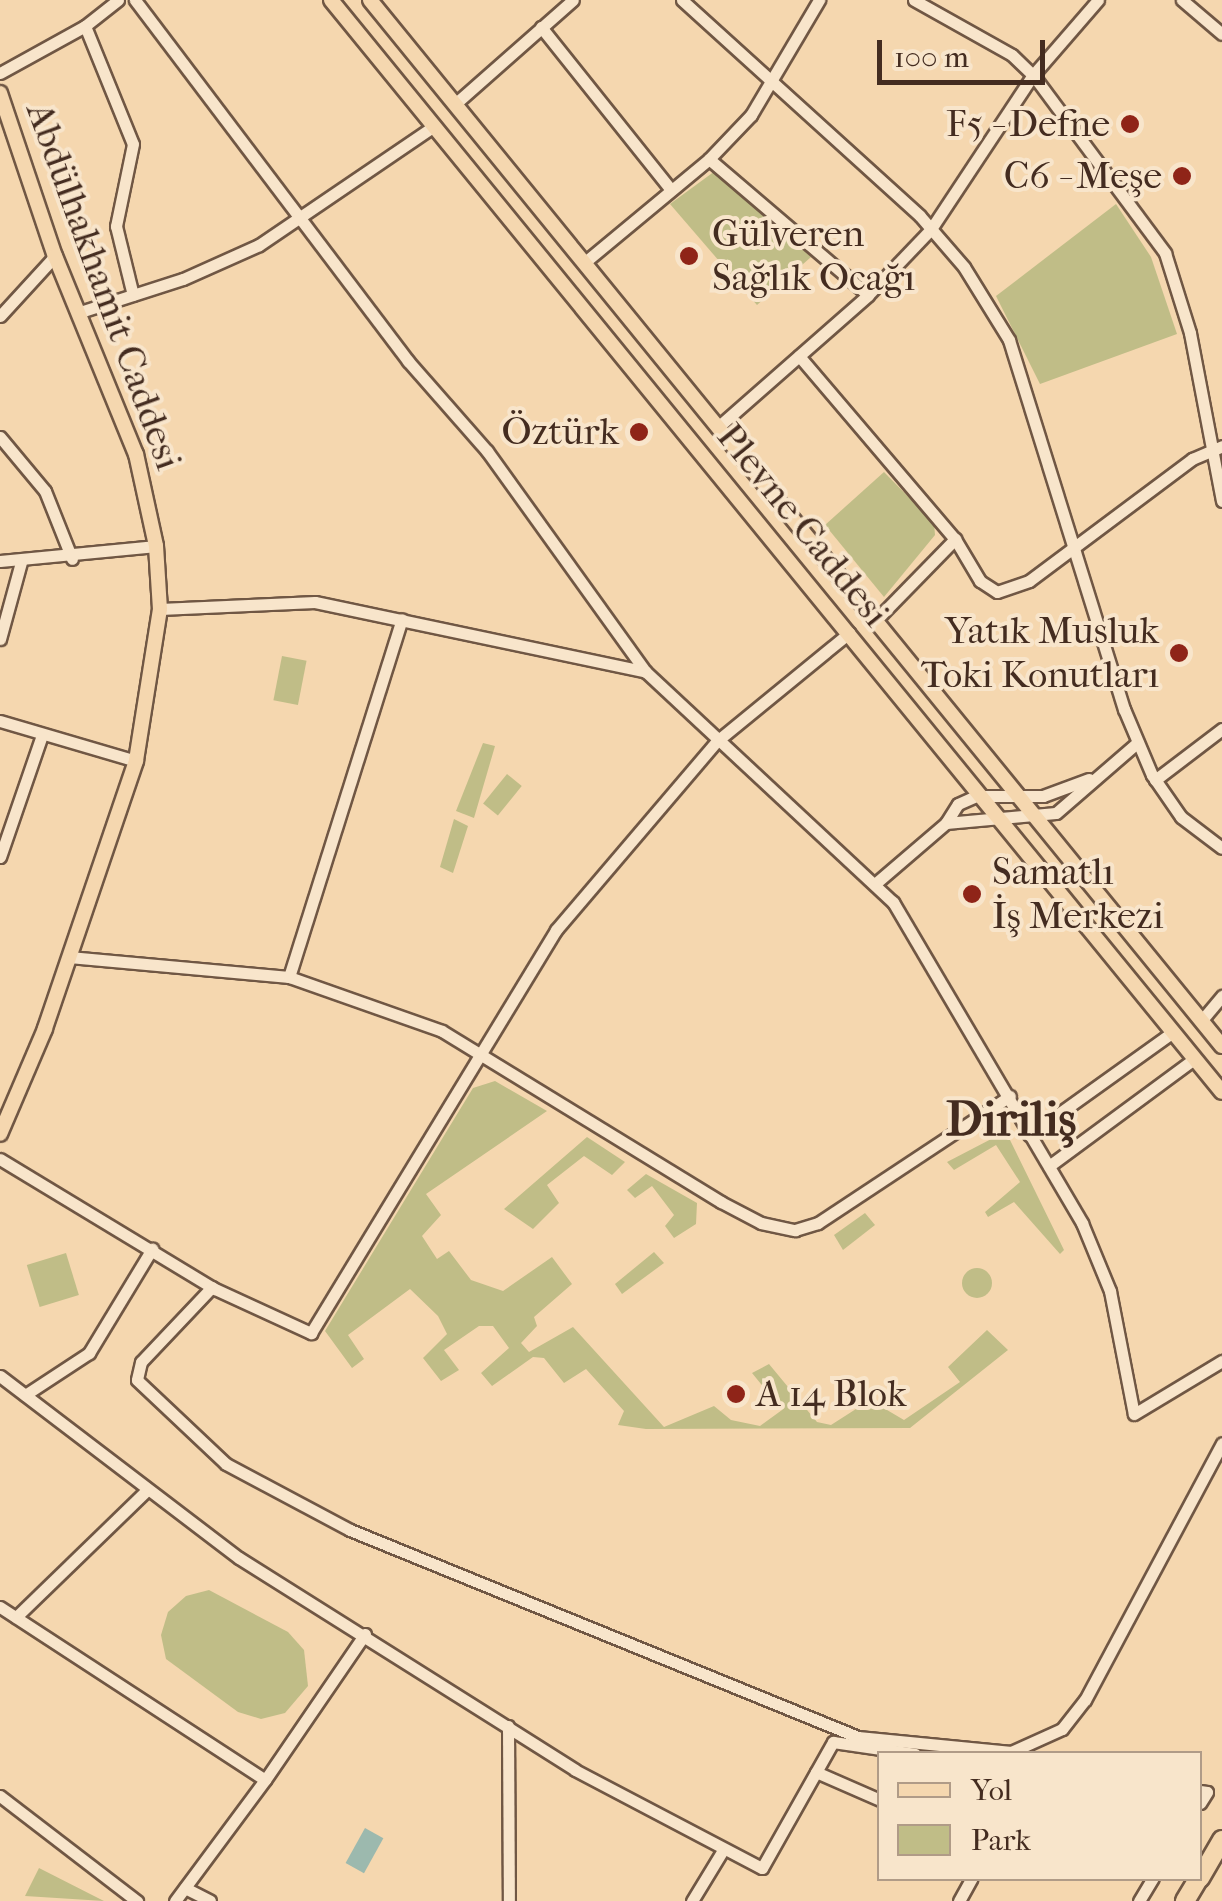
<!DOCTYPE html>
<html>
<head>
<meta charset="utf-8">
<style>
  body { margin:0 }
  #map { position:relative; width:1222px; height:1901px; overflow:hidden; background:#f5d7af; font-family:"IM FELL French Canon",serif }
  div>[style] { position:absolute }
  .green>* { inset:0; background:#c0bd87; transform-origin:0 0 }
  .round { border-radius:50% }
  .water>* { inset:0; background:#9cb9ae; transform-origin:0 0 }
  .roads { filter:drop-shadow(2px 0 #705744) drop-shadow(-2px 0 #705744) drop-shadow(0 2px #705744) drop-shadow(0 -2px #705744) }
  .minor>* { height:11px; margin:-5.5px; padding:0 5.5px; transform-origin:5.5px; border-radius:5.5px; background:#f8e5cb }
  .major>* { height:14px; margin:-7px; padding:0 7px; transform-origin:7px; border-radius:7px; background:#f5d7af }
  .highway>* { height:18px; margin:-9px; padding:0 9px; transform-origin:9px; border-radius:9px; background:#f5d7af }
  .dots>* { width:28px; height:28px; translate:-50% -50%; box-sizing:border-box; border:5px solid #f8e5cb; border-radius:50% }
  span { translate:-50% -50%; white-space:nowrap; text-align:center; line-height:1.15; -webkit-text-stroke:8px #f8e5cb; paint-order:stroke }
  .poi-label { font-size:38px; color:#442c20 }
  .right { translate:-100% -50%; text-align:right }
  .left { translate:0 -50%; text-align:left }
  .street-label { font-size:38px; color:#442c20 }
  .district-label { font-size:48px; color:#442c20; font-weight:700 }
  .legend { position:absolute; left:877px; top:1751px; width:325px; height:130px; box-sizing:border-box; background:#f8e5cb; border:2px solid #b09b87; margin:0; padding:12px 18px; list-style:none; font-size:30px; color:#442c20 }
  .legend li { display:flex; align-items:center; gap:20px; height:50px }
  .legend b { width:50px; border:2px solid #b09b87 }
  .scale { position:absolute; left:877px; top:40px; width:168px; height:45px; box-sizing:border-box; border:5px solid #442c20; border-top:0; padding-left:12px; font-size:30px; line-height:35px; white-space:nowrap; color:#442c20; -webkit-text-stroke:8px #f8e5cb; paint-order:stroke }
</style>
</head>
<body>
<div id="map">
  <div class="green">
    <i style="clip-path:polygon(715px 171px,811px 257px,757px 305px,670px 204px)"></i>
    <i style="clip-path:polygon(1116px 204px,1151px 257px,1177px 334px,1040px 384px,996px 296px)"></i>
    <i style="clip-path:polygon(884px 472px,934px 523px,935px 535px,884px 597px,825px 525px)"></i>
    <i style="left:282px;top:656px;width:25px;height:45px;rotate:11deg"></i>
    <i style="clip-path:polygon(483px 743px,495px 746px,474px 818px,456px 811px)"></i>
    <i style="left:507px;top:774px;width:19px;height:38px;rotate:39deg"></i>
    <i style="clip-path:polygon(454px 819px,468px 826px,453px 873px,440px 867px)"></i>
    <i style="clip-path:polygon(495px 1081px,547px 1111px,426px 1194px,441px 1215px,422px 1236px,437px 1259px,449px 1251px,471px 1280px,503px 1291px,552px 1257px,572px 1284px,534px 1317px,537px 1326px,521px 1343px,529px 1352px,573px 1327px,664px 1427px,714px 1406px,731px 1420px,760px 1426px,782px 1410px,752px 1373px,769px 1364px,817px 1422px,831px 1425px,870px 1400px,904px 1420px,960px 1382px,948px 1367px,987px 1330px,1008px 1350px,910px 1428px,646px 1429px,618px 1425px,624px 1411px,586px 1369px,564px 1383px,544px 1358px,533px 1357px,492px 1386px,481px 1373px,509px 1348px,493px 1326px,479px 1326px,444px 1350px,459px 1370px,441px 1381px,423px 1358px,447px 1334px,438px 1316px,410px 1289px,348px 1335px,364px 1359px,352px 1368px,325px 1331px,473px 1088px)"></i>
    <i style="clip-path:polygon(997px 1136px,1010px 1140px,1064px 1250px,1060px 1254px,1014px 1202px,988px 1217px,985px 1212px,1020px 1182px,996px 1145px,954px 1170px,947px 1162px)"></i>
    <i style="clip-path:polygon(587px 1137px,625px 1162px,612px 1175px,584px 1156px,547px 1185px,559px 1203px,533px 1229px,504px 1209px)"></i>
    <i style="clip-path:polygon(646px 1174px,697px 1203px,696px 1224px,674px 1238px,665px 1226px,674px 1215px,652px 1186px,635px 1198px,627px 1190px)"></i>
    <i style="clip-path:polygon(865px 1213px,875px 1225px,843px 1250px,834px 1235px)"></i>
    <i style="clip-path:polygon(654px 1252px,664px 1263px,622px 1294px,615px 1284px)"></i>
    <i style="left:66px;top:1253px;width:44px;height:41px;rotate:73deg"></i>
    <i class="round" style="left:962px;top:1268px;width:30px;height:30px"></i>
    <i style="clip-path:polygon(209px 1590px,288px 1632px,304px 1650px,308px 1686px,285px 1713px,261px 1719px,238px 1712px,166px 1659px,161px 1635px,168px 1612px,186px 1596px)"></i>
    <i style="clip-path:polygon(39px 1868px,98px 1898px,104px 1901px,25px 1896px)"></i>
  </div>
  <div class="water">
    <i style="left:365px;top:1828px;width:21px;height:40px;rotate:29deg"></i>
  </div>
  <div class="roads">
    <div class="minor">
      <i style="left:135px;top:0;width:453px;rotate:52.9deg"></i>
      <i style="left:408px;top:361px;width:120px;rotate:48.7deg"></i>
      <i style="left:487px;top:451px;width:272px;rotate:54.3deg"></i>
      <i style="left:646px;top:672px;width:338px;rotate:43deg"></i>
      <i style="left:893px;top:902px;width:373px;rotate:59.5deg"></i>
      <i style="left:1082px;top:1223px;width:74px;rotate:67.6deg"></i>
      <i style="left:1110px;top:1291px;width:125px;rotate:79deg"></i>
      <i style="left:1134px;top:1414px;width:103px;rotate:-31.1deg"></i>
      <i style="left:682px;top:0;width:321px;rotate:42.2deg"></i>
      <i style="left:920px;top:216px;width:67px;rotate:49.2deg"></i>
      <i style="left:964px;top:267px;width:86px;rotate:58.3deg"></i>
      <i style="left:1009px;top:340px;width:387px;rotate:72.7deg"></i>
      <i style="left:1124px;top:709px;width:72px;rotate:67deg"></i>
      <i style="left:1152px;top:775px;width:51px;rotate:55.4deg"></i>
      <i style="left:1181px;top:817px;width:51px;rotate:37.1deg"></i>
      <i style="left:914px;top:0;width:112px;rotate:29.3deg"></i>
      <i style="left:1012px;top:55px;width:29px;rotate:44deg"></i>
      <i style="left:1033px;top:75px;width:222px;rotate:53.4deg"></i>
      <i style="left:1165px;top:253px;width:84px;rotate:72.6deg"></i>
      <i style="left:1190px;top:333px;width:171px;rotate:79.2deg"></i>
      <i style="left:1182px;top:0;width:52px;rotate:40.4deg"></i>
      <i style="left:85px;top:26px;width:127px;rotate:67.9deg"></i>
      <i style="left:133px;top:144px;width:84px;rotate:101.7deg"></i>
      <i style="left:116px;top:226px;width:71px;rotate:76.2deg"></i>
      <i style="left:541px;top:27px;width:208px;rotate:51.4deg"></i>
      <i style="left:0;top:73px;width:97px;rotate:-28.9deg"></i>
      <i style="left:85px;top:26px;width:42px;rotate:-38.2deg"></i>
      <i style="left:455px;top:104px;width:157px;rotate:-41.4deg"></i>
      <i style="left:709px;top:159px;width:209px;rotate:40.5deg"></i>
      <i style="left:585px;top:262px;width:161px;rotate:-39.7deg"></i>
      <i style="left:709px;top:159px;width:61px;rotate:-46.3deg"></i>
      <i style="left:751px;top:115px;width:134px;rotate:-59.4deg"></i>
      <i style="left:77px;top:313px;width:111px;rotate:-17.8deg"></i>
      <i style="left:183px;top:279px;width:83px;rotate:-24.1deg"></i>
      <i style="left:259px;top:245px;width:212px;rotate:-34.2deg"></i>
      <i style="left:0;top:316px;width:81px;rotate:-47.5deg"></i>
      <i style="left:799px;top:356px;width:240px;rotate:49.6deg"></i>
      <i style="left:955px;top:539px;width:49px;rotate:59.2deg"></i>
      <i style="left:980px;top:581px;width:20px;rotate:33deg"></i>
      <i style="left:997px;top:592px;width:34px;rotate:-19deg"></i>
      <i style="left:1029px;top:581px;width:204px;rotate:-36.8deg"></i>
      <i style="left:1192px;top:459px;width:33px;rotate:-23deg"></i>
      <i style="left:718px;top:427px;width:200px;rotate:-41.3deg"></i>
      <i style="left:868px;top:295px;width:91px;rotate:-46.3deg"></i>
      <i style="left:931px;top:229px;width:185px;rotate:-56.5deg"></i>
      <i style="left:1033px;top:75px;width:99px;rotate:-49.1deg"></i>
      <i style="left:0;top:437px;width:70px;rotate:50.2deg"></i>
      <i style="left:45px;top:491px;width:73px;rotate:68.3deg"></i>
      <i style="left:0;top:561px;width:157px;rotate:-5.5deg"></i>
      <i style="left:160px;top:609px;width:155px;rotate:-2.6deg"></i>
      <i style="left:315px;top:602px;width:338px;rotate:11.9deg"></i>
      <i style="left:877px;top:619px;width:112px;rotate:-45.7deg"></i>
      <i style="left:0;top:639px;width:80px;rotate:-74.7deg"></i>
      <i style="left:0;top:721px;width:142px;rotate:16.4deg"></i>
      <i style="left:1155px;top:780px;width:84px;rotate:-37.3deg"></i>
      <i style="left:946px;top:823px;width:110px;rotate:-5.2deg"></i>
      <i style="left:1056px;top:813px;width:108px;rotate:-40.9deg"></i>
      <i style="left:0;top:857px;width:129px;rotate:-71deg"></i>
      <i style="left:876px;top:883px;width:92px;rotate:-40.6deg"></i>
      <i style="left:946px;top:823px;width:22px;rotate:-58deg"></i>
      <i style="left:958px;top:804px;width:20px;rotate:-24deg"></i>
      <i style="left:976px;top:796px;width:67px"></i>
      <i style="left:1043px;top:796px;width:49px;rotate:-20.3deg"></i>
      <i style="left:69px;top:957px;width:221px;rotate:5.2deg"></i>
      <i style="left:289px;top:977px;width:162px;rotate:19.4deg"></i>
      <i style="left:442px;top:1031px;width:327px;rotate:31.5deg"></i>
      <i style="left:721px;top:1202px;width:45px;rotate:27.7deg"></i>
      <i style="left:761px;top:1223px;width:35px;rotate:12deg"></i>
      <i style="left:795px;top:1230px;width:24px;rotate:-17deg"></i>
      <i style="left:818px;top:1223px;width:230px;rotate:-33.5deg"></i>
      <i style="left:289px;top:977px;width:375px;rotate:-72.5deg"></i>
      <i style="left:1201px;top:1021px;width:33px;rotate:-50deg"></i>
      <i style="left:1029px;top:1135px;width:177px;rotate:-35.6deg"></i>
      <i style="left:0;top:1159px;width:251px;rotate:31.2deg"></i>
      <i style="left:215px;top:1289px;width:106px;rotate:24.6deg"></i>
      <i style="left:311px;top:1333px;width:472px;rotate:-58.7deg"></i>
      <i style="left:556px;top:930px;width:248px;rotate:-49.6deg"></i>
      <i style="left:717px;top:741px;width:171px;rotate:-39.3deg"></i>
      <i style="left:1049px;top:1166px;width:180px;rotate:-36.4deg"></i>
      <i style="left:212px;top:1287px;width:103px;rotate:133.4deg"></i>
      <i style="left:141px;top:1362px;width:18px;rotate:103deg"></i>
      <i style="left:137px;top:1380px;width:122px;rotate:43.3deg"></i>
      <i style="left:226px;top:1464px;width:140px;rotate:28deg"></i>
      <i style="left:350px;top:1530px;width:549px;rotate:22.17deg"></i>
      <i style="left:858px;top:1737px;width:154px;rotate:5.6deg"></i>
      <i style="left:1011px;top:1752px;width:56px;rotate:-24.3deg"></i>
      <i style="left:1062px;top:1729px;width:37px;rotate:-52deg"></i>
      <i style="left:1085px;top:1700px;width:291px;rotate:-61.9deg"></i>
      <i style="left:0;top:1376px;width:300px;rotate:37.3deg"></i>
      <i style="left:239px;top:1558px;width:397px;rotate:32.2deg"></i>
      <i style="left:575px;top:1770px;width:211px;rotate:27.7deg"></i>
      <i style="left:762px;top:1868px;width:145px;rotate:-60.6deg"></i>
      <i style="left:833px;top:1742px;width:83px;rotate:8.3deg"></i>
      <i style="left:25px;top:1395px;width:77px;rotate:-33.3deg"></i>
      <i style="left:89px;top:1353px;width:122px;rotate:-58.8deg"></i>
      <i style="left:0;top:1607px;width:316px;rotate:33.1deg"></i>
      <i style="left:265px;top:1780px;width:177px;rotate:-55.6deg"></i>
      <i style="left:16px;top:1617px;width:182px;rotate:-44.1deg"></i>
      <i style="left:508px;top:1726px;width:175px;rotate:89.7deg"></i>
      <i style="left:816px;top:1772px;width:70px;rotate:23.6deg"></i>
      <i style="left:1200px;top:1791px;width:7px;rotate:8deg"></i>
      <i style="left:1207px;top:1792px;width:13px;rotate:122deg"></i>
      <i style="left:0;top:1796px;width:173px;rotate:37.5deg"></i>
      <i style="left:185px;top:1888px;width:28px;rotate:27deg"></i>
      <i style="left:175px;top:1901px;width:151px;rotate:-53.4deg"></i>
      <i style="left:692px;top:1901px;width:60px;rotate:-58.7deg"></i>
      <i style="left:959px;top:1901px;width:26px;rotate:-61deg"></i>
      <i style="left:1139px;top:1901px;width:27px;rotate:-59deg"></i>
    </div>
    <div class="major">
      <i style="left:331px;top:0;width:1409px;rotate:50.79deg"></i>
      <i style="left:370px;top:0;width:1349px;rotate:50.84deg"></i>
      <i style="left:0;top:93px;width:172px;rotate:71.4deg"></i>
      <i style="left:55px;top:256px;width:214px;rotate:67.8deg"></i>
      <i style="left:136px;top:454px;width:94px;rotate:77.7deg"></i>
      <i style="left:156px;top:546px;width:63px;rotate:86.4deg"></i>
      <i style="left:160px;top:609px;width:154px;rotate:99deg"></i>
      <i style="left:136px;top:761px;width:283px;rotate:108.8deg"></i>
      <i style="left:45px;top:1029px;width:114px;rotate:113.2deg"></i>
    </div>
    <div class="highway">
      <i style="left:1200px;top:1878px;width:44px;rotate:-59.9deg"></i>
      <i style="left:1185px;top:1901px;width:27px;rotate:-59deg"></i>
    </div>
  </div>
  <div class="dots">
    <i style="left:1130px;top:124px;background:#8f2418"></i>
    <i style="left:1182px;top:176px;background:#8f2418"></i>
    <i style="left:689px;top:256px;background:#8f2418"></i>
    <i style="left:639px;top:432px;background:#8f2418"></i>
    <i style="left:1179px;top:653px;background:#8f2418"></i>
    <i style="left:972px;top:894px;background:#8f2418"></i>
    <i style="left:736px;top:1394px;background:#8f2418"></i>
  </div>
  <div class="poi-label">
    <span class="right" style="left:1110px;top:124px">F5 - Defne</span>
    <span class="right" style="left:1162px;top:176px">C6 - Meşe</span>
    <span class="left" style="left:712px;top:256px">Gülveren<br>Sağlık Ocağı</span>
    <span class="right" style="left:619px;top:432px">Öztürk</span>
    <span class="right" style="left:1159px;top:653px">Yatık Musluk<br>Toki Konutları</span>
    <span class="left" style="left:992px;top:894px">Samatlı<br>İş Merkezi</span>
    <span class="left" style="left:756px;top:1394px">A 14 Blok</span>
  </div>
  <div class="street-label">
    <span style="left:104px;top:286px;rotate:70deg">Abdülhakhamit Caddesi</span>
    <span style="left:803px;top:525px;rotate:51deg">Plevne Caddesi</span>
  </div>
  <div class="district-label">
    <span style="left:1011px;top:1120px">Diriliş</span>
  </div>
  <ul class="legend">
  <li><b style="height:12px;background:#f5d7af"></b>Yol</li>
  <li><b style="height:28px;background:#c0bd87"></b>Park</li>
  </ul>
  <div class="scale">100 m</div>
</div>
</body>
</html>
